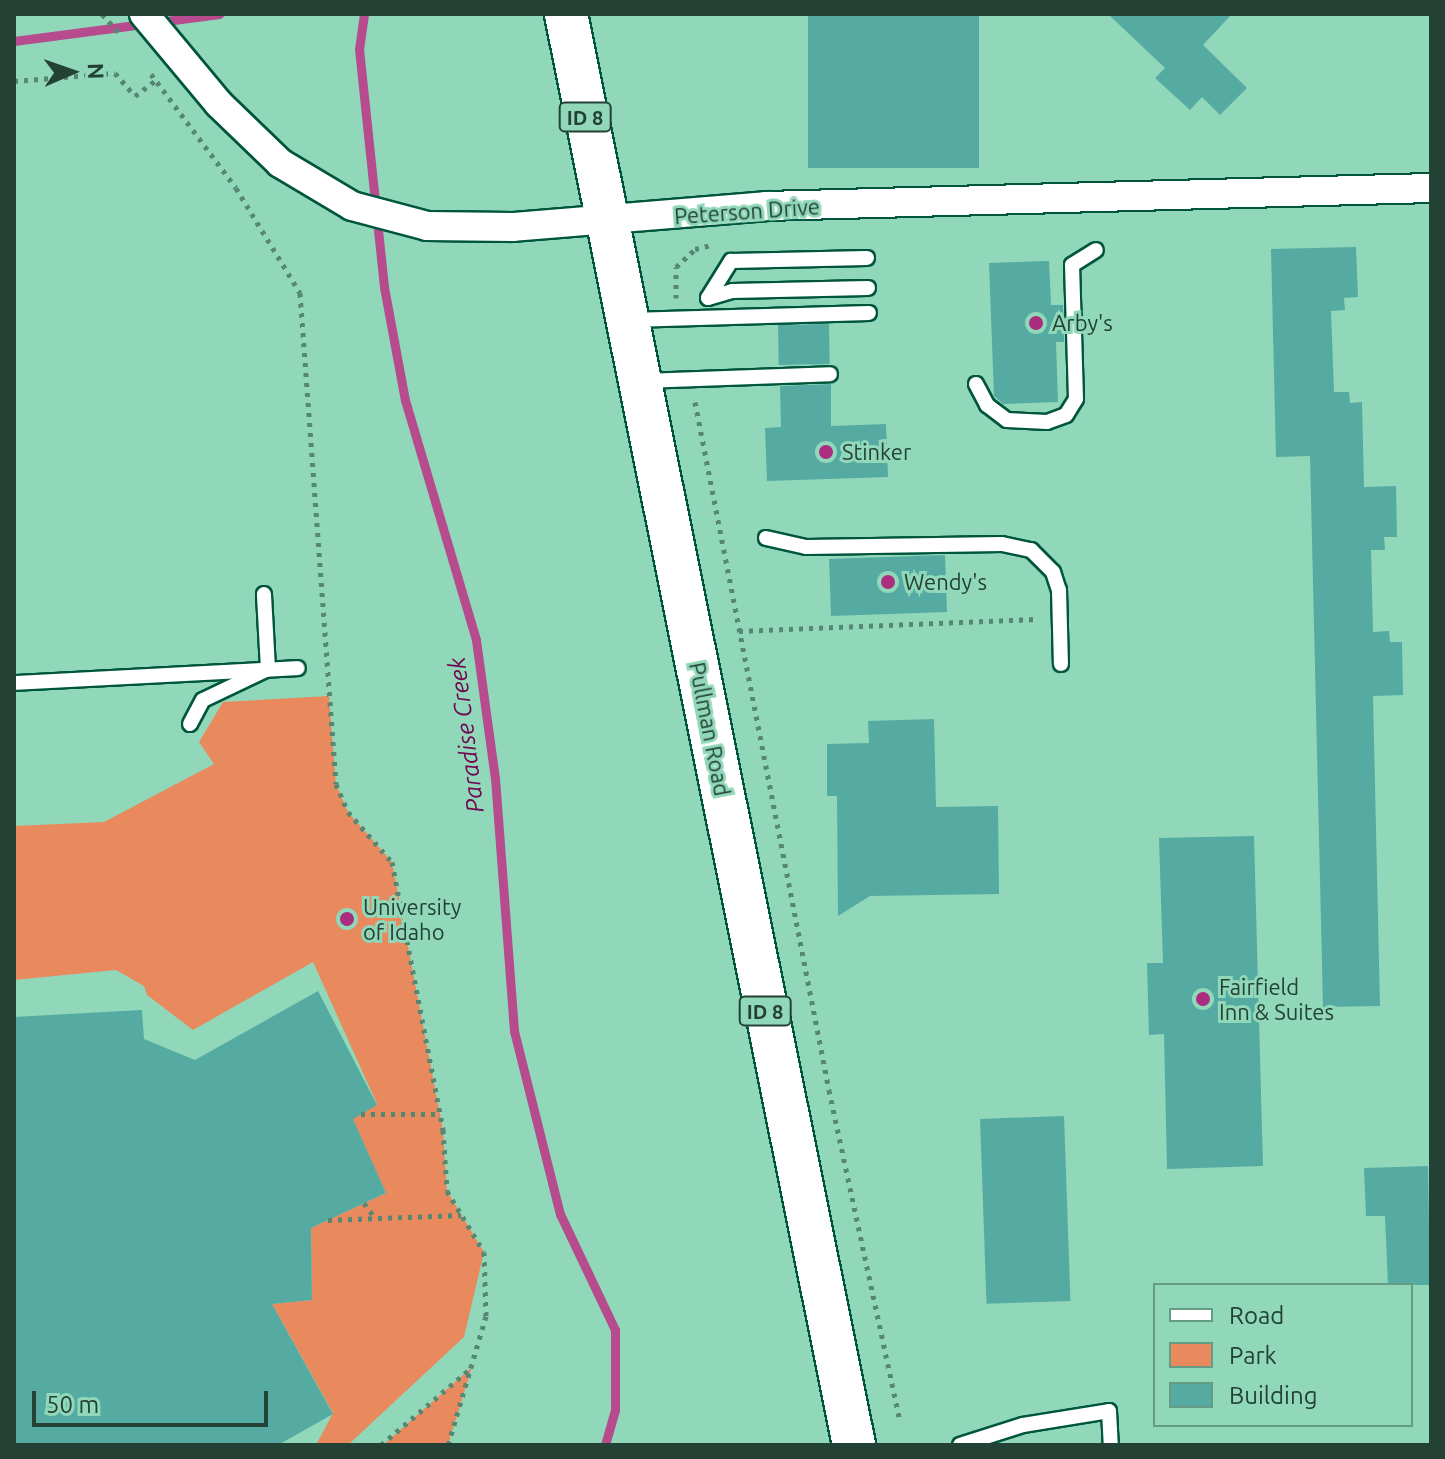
<!DOCTYPE html>
<html>
<head>
<meta charset="utf-8">
<style>
  body { margin:0 }
  #map { position:relative; width:1445px; height:1459px; overflow:hidden; background:#90d8b9; font-family:Ubuntu,sans-serif }
  div>[style] { position:absolute }
  .green>* { inset:0; background:#e98a5e }
  .stream>* { height:9px; margin:-4.5px; padding:0 4.5px; transform-origin:4.5px; border-radius:4.5px; background:#b64b8d }
  .building>* { inset:0; background:#55aba1; transform-origin:0 0 }
  .path>* { height:5px; margin-top:-2.5px; transform-origin:0; background:repeating-linear-gradient(90deg,#558772 0 4px,transparent 0 10px) }
  .roads { filter:drop-shadow(2px 0 #00563d) drop-shadow(-2px 0 #00563d) drop-shadow(0 2px #00563d) drop-shadow(0 -2px #00563d) }
  .service>* { height:14px; margin:-7px; padding:0 7px; transform-origin:7px; border-radius:7px; background:#fff }
  .minor>* { height:28px; margin:-14px; padding:0 14px; transform-origin:14px; border-radius:14px; background:#fff }
  .primary>* { height:42px; margin:-21px; padding:0 21px; transform-origin:21px; border-radius:21px; background:#fff }
  .dots>* { width:22px; height:22px; translate:-50% -50%; box-sizing:border-box; border:4px solid #90d8b9; border-radius:50% }
  span { translate:-50% -50%; white-space:nowrap; text-align:center; line-height:1.15; -webkit-text-stroke:6px #90d8b9; paint-order:stroke }
  .shield-label span { padding:2px 6px; background:#90d8b9; border:2px solid; border-radius:6px; -webkit-text-stroke-width:0 }
  .shield-label { font-size:20px; color:#234135; font-weight:700 }
  .street-label { font-size:22px; color:#234135 }
  .poi-label { font-size:22px; color:#234135 }
  .left { translate:0 -50%; text-align:left }
  .water-label { font-size:24px; color:#700750; font-style:italic }
  .frame { position:absolute; inset:0; border:16px solid #234135; pointer-events:none }
  .legend { position:absolute; left:1153px; top:1283px; width:260px; height:144px; box-sizing:border-box; background:#90d8b9; border:2px solid #649c84; margin:0; padding:10px 14px; list-style:none; font-size:24px; color:#234135 }
  .legend li { display:flex; align-items:center; gap:16px; height:40px }
  .legend b { width:40px; border:2px solid #649c84 }
  .north { position:absolute; left:32px; top:32px; width:80px; height:80px; -webkit-text-stroke:6px #90d8b9; paint-order:stroke; rotate:88deg; font-size:22px; font-weight:700; line-height:32px; text-align:center; color:#234135 }
  .north::after { content:''; display:block; margin:auto; width:28px; height:36px; background:#234135; clip-path:polygon(50% 0,100% 100%,50% 72%,0 100%) }
  .scale { position:absolute; left:32px; top:1391px; width:236px; height:36px; box-sizing:border-box; border:4px solid #234135; border-top:0; padding-left:10px; font-size:24px; line-height:28px; white-space:nowrap; color:#234135; -webkit-text-stroke:6px #90d8b9; paint-order:stroke }
</style>
</head>
<body>
<div id="map">
  <div class="green">
    <i style="clip-path:polygon(329px 696px,336px 784px,348px 812px,392px 862px,443px 1130px,447px 1191px,484px 1252px,464px 1337px,348px 1445px,316px 1445px,333px 1413px,272px 1304px,312px 1300px,311px 1228px,386px 1193px,352px 1118px,377px 1104px,313px 962px,193px 1030px,147px 995px,144px 986px,116px 970px,14px 980px,14px 826px,104px 822px,214px 764px,199px 742px,223px 702px)"></i>
    <i style="clip-path:polygon(472px 1367px,448px 1445px,383px 1445px)"></i>
  </div>
  <div class="stream">
    <i style="left:364px;top:14px;width:35px;rotate:98deg"></i>
    <i style="left:359px;top:49px;width:239px;rotate:84deg"></i>
    <i style="left:384px;top:287px;width:115px;rotate:79.5deg"></i>
    <i style="left:405px;top:400px;width:250px;rotate:73.5deg"></i>
    <i style="left:476px;top:640px;width:139px;rotate:82.2deg"></i>
    <i style="left:495px;top:778px;width:254px;rotate:85.7deg"></i>
    <i style="left:514px;top:1031px;width:189px;rotate:75.9deg"></i>
    <i style="left:560px;top:1214px;width:128px;rotate:64.6deg"></i>
    <i style="left:615px;top:1330px;width:80px;rotate:90deg"></i>
    <i style="left:615px;top:1410px;width:36px;rotate:106deg"></i>
    <i style="left:14px;top:41px;width:207px;rotate:-7.5deg"></i>
  </div>
  <div class="building">
    <i style="left:808px;top:14px;width:171px;height:154px"></i>
    <i style="clip-path:polygon(1108px 14px,1232px 14px,1203px 45px,1247px 88px,1220px 115px,1202px 97px,1190px 110px,1155px 78px,1165px 68px)"></i>
    <i style="clip-path:polygon(1356px 247px,1358px 297px,1344px 298px,1345px 310px,1331px 311px,1334px 392px,1349px 392px,1350px 403px,1362px 402px,1364px 487px,1396px 486px,1397px 537px,1384px 537px,1385px 550px,1371px 550px,1373px 632px,1389px 631px,1390px 642px,1402px 642px,1403px 695px,1373px 696px,1380px 1006px,1323px 1007px,1310px 456px,1276px 457px,1271px 249px)"></i>
    <i style="clip-path:polygon(1049px 261px,1051px 305px,1063px 305px,1064px 342px,1056px 342px,1058px 402px,1003px 404px,994px 396px,989px 263px)"></i>
    <i style="left:829px;top:324px;width:40px;height:51px;rotate:89deg"></i>
    <i style="clip-path:polygon(831px 384px,831px 426px,886px 424px,888px 477px,767px 481px,765px 428px,781px 427px,780px 386px)"></i>
    <i style="left:945px;top:555px;width:57px;height:116px;rotate:88deg"></i>
    <i style="clip-path:polygon(934px 719px,936px 807px,998px 806px,999px 894px,870px 896px,838px 916px,837px 796px,827px 796px,827px 744px,869px 743px,868px 721px)"></i>
    <i style="clip-path:polygon(1254px 836px,1263px 1166px,1167px 1169px,1164px 1034px,1149px 1035px,1147px 963px,1163px 963px,1159px 838px)"></i>
    <i style="clip-path:polygon(318px 991px,377px 1105px,353px 1119px,386px 1193px,311px 1228px,312px 1300px,272px 1304px,333px 1414px,278px 1445px,14px 1445px,14px 1017px,142px 1010px,144px 1039px,195px 1060px)"></i>
    <i style="left:1064px;top:1116px;width:185px;height:84px;rotate:88deg"></i>
    <i style="clip-path:polygon(1428px 1166px,1430px 1285px,1388px 1285px,1385px 1216px,1366px 1216px,1364px 1168px)"></i>
  </div>
  <div class="path">
    <i style="left:102px;top:14px;width:24px;rotate:48deg"></i>
    <i style="left:151px;top:74px;width:142px;rotate:53.3deg"></i>
    <i style="left:236px;top:188px;width:123px;rotate:58.6deg"></i>
    <i style="left:300px;top:293px;width:492px;rotate:85.8deg"></i>
    <i style="left:336px;top:784px;width:30px;rotate:67deg"></i>
    <i style="left:348px;top:812px;width:67px;rotate:48.7deg"></i>
    <i style="left:392px;top:862px;width:273px;rotate:79.2deg"></i>
    <i style="left:443px;top:1130px;width:61px;rotate:86.2deg"></i>
    <i style="left:447px;top:1191px;width:71px;rotate:58.8deg"></i>
    <i style="left:484px;top:1252px;width:64px;rotate:88.2deg"></i>
    <i style="left:486px;top:1316px;width:134px;rotate:106.4deg"></i>
    <i style="left:14px;top:81px;width:101px;rotate:-4.5deg"></i>
    <i style="left:115px;top:73px;width:30px;rotate:49deg"></i>
    <i style="left:135px;top:96px;width:26px;rotate:-37deg"></i>
    <i style="left:676px;top:298px;width:31px;rotate:-90deg"></i>
    <i style="left:676px;top:267px;width:26px;rotate:-43deg"></i>
    <i style="left:695px;top:249px;width:16px;rotate:-14deg"></i>
    <i style="left:695px;top:402px;width:701px;rotate:78.98deg"></i>
    <i style="left:829px;top:1090px;width:338px;rotate:77.9deg"></i>
    <i style="left:739px;top:631px;width:298px;rotate:-2.3deg"></i>
    <i style="left:361px;top:1114px;width:79px"></i>
    <i style="left:364px;top:1203px;width:19px;rotate:54deg"></i>
    <i style="left:328px;top:1220px;width:133px;rotate:-2.2deg"></i>
    <i style="left:381px;top:1445px;width:118px;rotate:-40.5deg"></i>
  </div>
  <div class="roads">
    <div class="service">
      <i style="left:708px;top:298px;width:44px;rotate:-58.1deg"></i>
      <i style="left:731px;top:261px;width:136px;rotate:-1.3deg"></i>
      <i style="left:708px;top:298px;width:25px;rotate:-16deg"></i>
      <i style="left:732px;top:291px;width:136px;rotate:-1.3deg"></i>
      <i style="left:630px;top:320px;width:239px;rotate:-1.7deg"></i>
      <i style="left:643px;top:381px;width:187px;rotate:-2.1deg"></i>
      <i style="left:976px;top:384px;width:24px;rotate:62deg"></i>
      <i style="left:987px;top:405px;width:25px;rotate:37deg"></i>
      <i style="left:1007px;top:420px;width:40px;rotate:2.9deg"></i>
      <i style="left:1047px;top:422px;width:20px;rotate:-20deg"></i>
      <i style="left:1066px;top:415px;width:19px;rotate:-58deg"></i>
      <i style="left:1076px;top:399px;width:134px;rotate:-91.7deg"></i>
      <i style="left:1072px;top:265px;width:28px;rotate:-32deg"></i>
      <i style="left:766px;top:538px;width:41px;rotate:12.7deg"></i>
      <i style="left:806px;top:547px;width:196px;rotate:-0.9deg"></i>
      <i style="left:1002px;top:544px;width:30px;rotate:12deg"></i>
      <i style="left:1031px;top:550px;width:31px;rotate:45deg"></i>
      <i style="left:1053px;top:572px;width:19px;rotate:72deg"></i>
      <i style="left:1059px;top:590px;width:74px;rotate:88.5deg"></i>
      <i style="left:14px;top:683px;width:284px;rotate:-3deg"></i>
      <i style="left:190px;top:724px;width:27px;rotate:-62deg"></i>
      <i style="left:203px;top:700px;width:72px;rotate:-25.5deg"></i>
      <i style="left:268px;top:669px;width:75px;rotate:-93.1deg"></i>
      <i style="left:960px;top:1445px;width:66px;rotate:-17.6deg"></i>
      <i style="left:1023px;top:1425px;width:87px;rotate:-9.2deg"></i>
      <i style="left:1109px;top:1411px;width:34px;rotate:87deg"></i>
    </div>
    <div class="minor">
      <i style="left:144px;top:14px;width:117px;rotate:50.2deg"></i>
      <i style="left:219px;top:104px;width:85px;rotate:44deg"></i>
      <i style="left:280px;top:163px;width:84px;rotate:30.8deg"></i>
      <i style="left:352px;top:206px;width:78px;rotate:14.9deg"></i>
      <i style="left:427px;top:226px;width:86px;rotate:0.7deg"></i>
      <i style="left:513px;top:227px;width:254px;rotate:-4.7deg"></i>
      <i style="left:766px;top:206px;width:665px;rotate:-1.55deg"></i>
    </div>
    <div class="primary">
      <i style="left:566px;top:14px;width:1460px;rotate:78.62deg"></i>
    </div>
  </div>
  <div class="dots">
    <i style="left:1036px;top:323px;background:#aa2d7f"></i>
    <i style="left:826px;top:452px;background:#aa2d7f"></i>
    <i style="left:888px;top:582px;background:#aa2d7f"></i>
    <i style="left:347px;top:919px;background:#aa2d7f"></i>
    <i style="left:1203px;top:999px;background:#aa2d7f"></i>
  </div>
  <div class="shield-label">
    <span style="left:585px;top:117px">ID 8</span>
    <span style="left:765px;top:1011px">ID 8</span>
  </div>
  <div class="street-label">
    <span style="left:747px;top:211px;rotate:-4deg">Peterson Drive</span>
    <span style="left:710px;top:729px;rotate:79deg">Pullman Road</span>
  </div>
  <div class="poi-label">
    <span class="left" style="left:1052px;top:323px">Arby's</span>
    <span class="left" style="left:842px;top:452px">Stinker</span>
    <span class="left" style="left:904px;top:582px">Wendy's</span>
    <span class="left" style="left:363px;top:919px">University<br>of Idaho</span>
    <span class="left" style="left:1219px;top:999px">Fairfield<br>Inn &amp; Suites</span>
  </div>
  <div class="water-label">
    <span style="left:466px;top:735px;rotate:-97deg">Paradise Creek</span>
  </div>
  <div class="frame"></div>
  <ul class="legend">
  <li><b style="height:10px;background:#fff"></b>Road</li>
  <li><b style="height:22px;background:#e98a5e"></b>Park</li>
  <li><b style="height:22px;background:#55aba1"></b>Building</li>
  </ul>
  <div class="north">N</div>
  <div class="scale">50 m</div>
</div>
</body>
</html>
